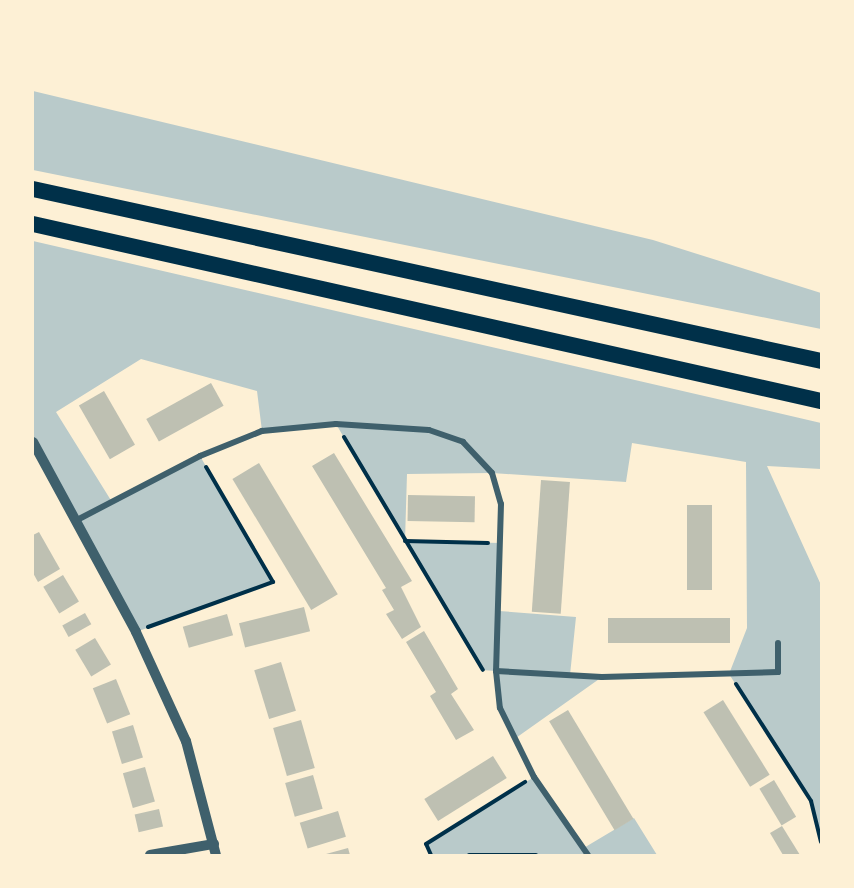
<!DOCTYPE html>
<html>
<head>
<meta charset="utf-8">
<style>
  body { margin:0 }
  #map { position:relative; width:854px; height:888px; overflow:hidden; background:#fdf0d5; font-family:"Exo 2",sans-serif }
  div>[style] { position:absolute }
  .green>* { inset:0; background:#b9caca }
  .building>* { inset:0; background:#bec0b2; transform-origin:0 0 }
  .path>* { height:4px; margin:-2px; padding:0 2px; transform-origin:2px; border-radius:2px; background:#003049 }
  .minor>* { height:6px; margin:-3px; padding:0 3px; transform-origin:3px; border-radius:3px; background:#3f606c }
  .tertiary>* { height:10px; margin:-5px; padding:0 5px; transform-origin:5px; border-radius:5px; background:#3f606c }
  .trunk>* { height:16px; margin:-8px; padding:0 8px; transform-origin:8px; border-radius:8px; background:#003049 }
  span { translate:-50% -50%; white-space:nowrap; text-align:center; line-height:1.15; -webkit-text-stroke:6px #fdf0d5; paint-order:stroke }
  .frame { position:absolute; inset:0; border:34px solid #fdf0d5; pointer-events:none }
</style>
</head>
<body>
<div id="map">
  <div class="green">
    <i style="clip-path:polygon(33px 91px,653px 240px,821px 293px,821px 329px,33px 170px)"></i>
    <i style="clip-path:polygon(33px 241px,821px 423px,821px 469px,767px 466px,821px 585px,821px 837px,811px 801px,729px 674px,747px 628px,746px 462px,632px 443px,626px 482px,492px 473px,407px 474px,405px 541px,501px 543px,499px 611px,576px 617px,570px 675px,602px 677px,513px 740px,500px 708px,496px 671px,482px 670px,405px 541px,336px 424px,262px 431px,257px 391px,141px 359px,56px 412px,112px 502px,200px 456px,273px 582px,136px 632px,33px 442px)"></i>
    <i style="clip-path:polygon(534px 777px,582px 849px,634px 818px,657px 855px,431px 855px,426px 844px)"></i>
  </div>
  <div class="building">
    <i style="left:211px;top:383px;width:26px;height:74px;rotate:61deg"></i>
    <i style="left:104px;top:391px;width:62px;height:29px;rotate:60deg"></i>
    <i style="clip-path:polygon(334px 453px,412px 581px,401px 587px,421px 627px,402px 639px,386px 614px,394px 610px,382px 590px,386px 588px,312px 466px)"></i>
    <i style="left:259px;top:463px;width:153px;height:31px;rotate:59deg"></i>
    <i style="left:541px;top:480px;width:29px;height:132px;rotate:4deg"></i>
    <i style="left:408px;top:495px;width:67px;height:26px;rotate:1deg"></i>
    <i style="left:687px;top:505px;width:25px;height:85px"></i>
    <i style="clip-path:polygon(39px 532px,60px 569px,38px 582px,33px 573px,33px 535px)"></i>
    <i style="left:63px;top:575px;width:31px;height:23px;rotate:59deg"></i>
    <i style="left:304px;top:607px;width:25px;height:67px;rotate:76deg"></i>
    <i style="left:85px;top:613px;width:13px;height:26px;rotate:61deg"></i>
    <i style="left:227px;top:614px;width:22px;height:46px;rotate:74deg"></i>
    <i style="left:608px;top:618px;width:122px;height:25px"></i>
    <i style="clip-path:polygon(424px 631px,458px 689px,451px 694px,474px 730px,456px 740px,430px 696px,436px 692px,406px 642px)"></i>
    <i style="left:95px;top:638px;width:31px;height:23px;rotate:59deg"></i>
    <i style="left:281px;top:662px;width:51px;height:28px;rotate:73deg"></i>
    <i style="left:116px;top:679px;width:38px;height:25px;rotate:68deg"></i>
    <i style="left:723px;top:700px;width:88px;height:23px;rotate:58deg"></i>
    <i style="left:568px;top:710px;width:127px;height:22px;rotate:59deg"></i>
    <i style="left:301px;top:720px;width:50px;height:29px;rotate:74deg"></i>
    <i style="left:133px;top:725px;width:34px;height:22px;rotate:73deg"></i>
    <i style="left:493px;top:756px;width:26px;height:81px;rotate:58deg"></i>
    <i style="left:145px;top:767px;width:36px;height:23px;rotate:74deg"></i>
    <i style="left:313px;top:775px;width:35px;height:29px;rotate:74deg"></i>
    <i style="left:774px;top:780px;width:43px;height:17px;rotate:59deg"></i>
    <i style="left:159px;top:809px;width:18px;height:25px;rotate:77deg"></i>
    <i style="left:338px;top:811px;width:27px;height:40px;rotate:73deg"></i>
    <i style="clip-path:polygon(782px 826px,800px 855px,783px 855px,770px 833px)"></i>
    <i style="clip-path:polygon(348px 848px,350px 855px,326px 855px,326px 854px)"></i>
  </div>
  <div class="path">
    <i style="left:344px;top:437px;width:271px;rotate:59.2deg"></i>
    <i style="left:405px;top:541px;width:83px;rotate:1.4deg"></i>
    <i style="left:148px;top:627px;width:133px;rotate:-19.8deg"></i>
    <i style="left:273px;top:582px;width:133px;rotate:-120.2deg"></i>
    <i style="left:736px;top:684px;width:139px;rotate:57.3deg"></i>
    <i style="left:811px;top:801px;width:42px;rotate:76.3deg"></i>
    <i style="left:431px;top:855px;width:12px;rotate:-114deg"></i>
    <i style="left:426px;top:844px;width:117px;rotate:-32.1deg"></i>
    <i style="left:469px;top:855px;width:67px"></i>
  </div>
  <div class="minor">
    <i style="left:77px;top:520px;width:139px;rotate:-27.5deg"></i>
    <i style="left:200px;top:456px;width:67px;rotate:-22deg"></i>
    <i style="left:262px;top:431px;width:74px;rotate:-5.4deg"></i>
    <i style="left:336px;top:424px;width:93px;rotate:3.7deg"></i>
    <i style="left:429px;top:430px;width:36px;rotate:19deg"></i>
    <i style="left:463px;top:442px;width:42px;rotate:46.9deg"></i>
    <i style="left:492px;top:473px;width:32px;rotate:74deg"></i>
    <i style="left:501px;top:504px;width:167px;rotate:91.7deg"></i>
    <i style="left:496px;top:671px;width:37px;rotate:84deg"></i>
    <i style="left:500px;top:708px;width:77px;rotate:63.8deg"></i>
    <i style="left:534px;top:777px;width:95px;rotate:55.3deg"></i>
    <i style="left:496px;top:671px;width:106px;rotate:3.2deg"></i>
    <i style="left:602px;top:677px;width:176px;rotate:-1.6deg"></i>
    <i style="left:778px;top:672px;width:29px;rotate:-90deg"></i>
  </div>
  <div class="tertiary">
    <i style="left:33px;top:442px;width:216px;rotate:61.5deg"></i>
    <i style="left:136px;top:632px;width:120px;rotate:65.4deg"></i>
    <i style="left:186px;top:741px;width:118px;rotate:75.3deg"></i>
    <i style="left:150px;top:855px;width:65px;rotate:-9.8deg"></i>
  </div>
  <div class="trunk">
    <i style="left:33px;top:189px;width:807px;rotate:12.31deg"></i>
    <i style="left:33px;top:224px;width:808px;rotate:12.66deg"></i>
  </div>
  <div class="frame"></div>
</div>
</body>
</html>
